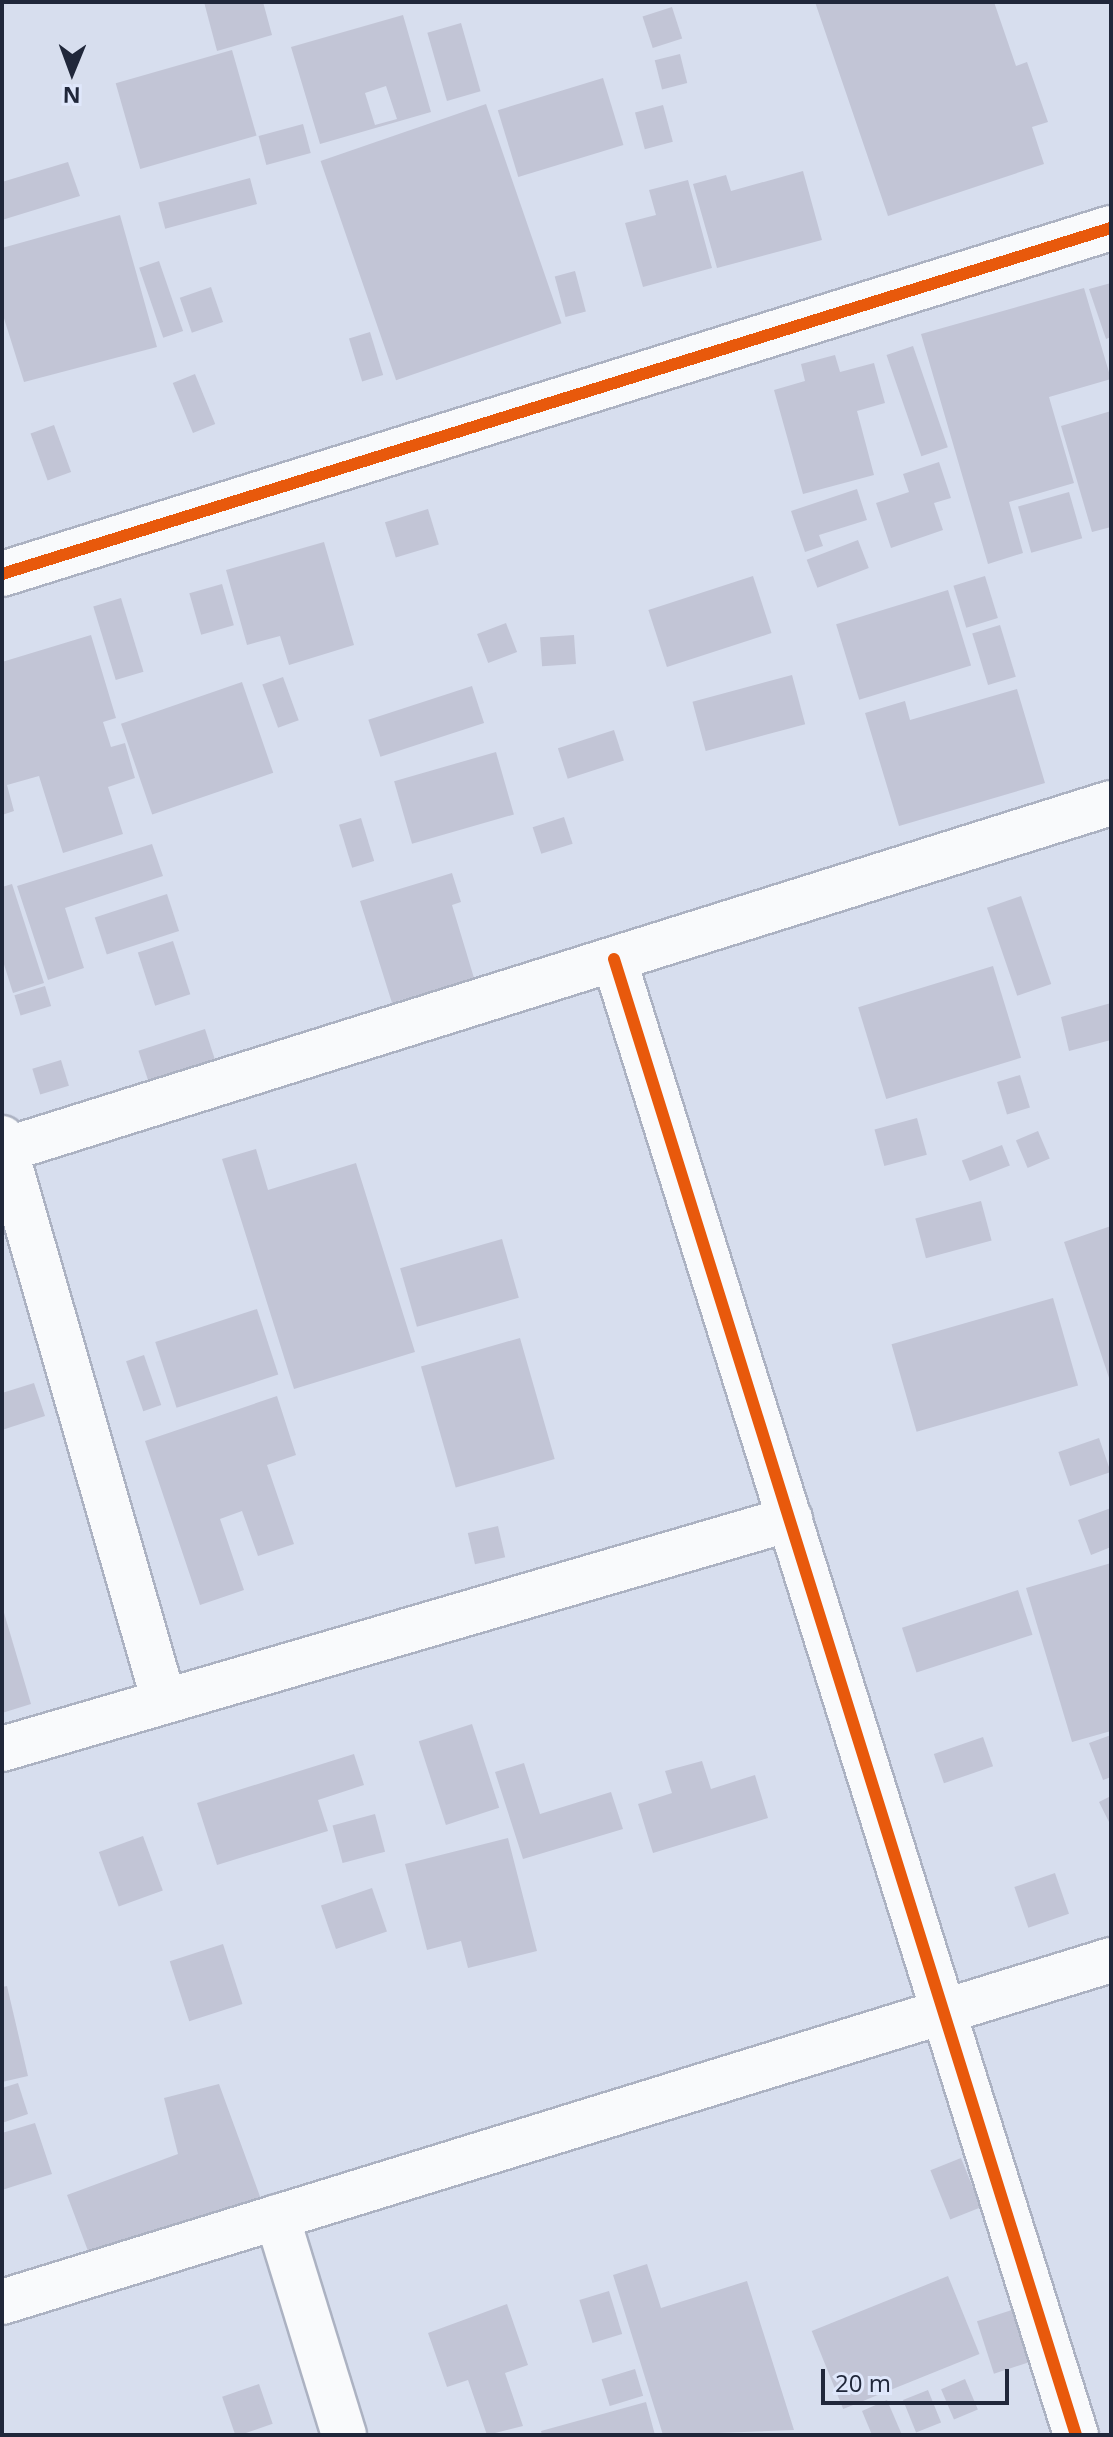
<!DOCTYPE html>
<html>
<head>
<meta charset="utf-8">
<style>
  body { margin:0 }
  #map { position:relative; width:1113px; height:2437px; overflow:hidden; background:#d7deee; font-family:"Open Sans",sans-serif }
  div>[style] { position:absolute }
  .building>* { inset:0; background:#c2c5d6; transform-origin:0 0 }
  .roads { filter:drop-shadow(2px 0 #acb2c2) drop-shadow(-2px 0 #acb2c2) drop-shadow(0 2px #acb2c2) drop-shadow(0 -2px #acb2c2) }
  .minor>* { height:44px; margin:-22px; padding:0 22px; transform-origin:22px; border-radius:22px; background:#f9fafc }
  .cycleway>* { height:12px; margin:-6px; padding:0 6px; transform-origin:6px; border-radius:6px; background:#e8590c }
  span { translate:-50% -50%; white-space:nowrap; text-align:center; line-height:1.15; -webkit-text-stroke:8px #dfe7fb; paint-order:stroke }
  .frame { position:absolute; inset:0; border:4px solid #20273a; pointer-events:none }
  .north { position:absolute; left:32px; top:32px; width:80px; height:80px; -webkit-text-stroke:6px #dfe7fb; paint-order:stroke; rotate:181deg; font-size:22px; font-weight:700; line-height:32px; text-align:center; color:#20273a }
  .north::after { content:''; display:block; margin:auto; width:28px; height:36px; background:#20273a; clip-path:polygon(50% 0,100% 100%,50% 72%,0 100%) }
  .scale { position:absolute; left:821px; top:2369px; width:188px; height:36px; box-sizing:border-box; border:4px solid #20273a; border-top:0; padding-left:10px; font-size:24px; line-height:28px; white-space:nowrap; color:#20273a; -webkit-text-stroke:6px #dfe7fb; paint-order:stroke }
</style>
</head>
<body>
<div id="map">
  <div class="building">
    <i style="clip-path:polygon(204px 2px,263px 2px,272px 35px,217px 51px)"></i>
    <i style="clip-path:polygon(815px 2px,994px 2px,1016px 66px,1027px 62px,1048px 122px,1032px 127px,1044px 164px,888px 216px)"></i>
    <i style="left:672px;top:7px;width:33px;height:31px;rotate:72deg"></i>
    <i style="clip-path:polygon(evenodd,403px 15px,431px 112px,320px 144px,291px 47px,403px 15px,386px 86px,397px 119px,375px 125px,365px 93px,386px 86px)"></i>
    <i style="left:461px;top:23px;width:71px;height:35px;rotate:74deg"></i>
    <i style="left:232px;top:50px;width:89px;height:121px;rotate:74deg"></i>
    <i style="left:680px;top:54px;width:30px;height:26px;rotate:76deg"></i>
    <i style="left:603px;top:78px;width:70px;height:110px;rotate:73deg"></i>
    <i style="left:486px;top:104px;width:232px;height:175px;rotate:71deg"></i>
    <i style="left:663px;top:105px;width:38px;height:29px;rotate:75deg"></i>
    <i style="left:303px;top:124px;width:30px;height:46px;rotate:75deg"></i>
    <i style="clip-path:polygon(68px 162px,80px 196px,2px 220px,2px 182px)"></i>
    <i style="clip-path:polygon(803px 171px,822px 240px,717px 268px,693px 184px,726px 175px,731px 191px)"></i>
    <i style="left:250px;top:178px;width:27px;height:95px;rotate:75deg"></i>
    <i style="clip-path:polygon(688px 180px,712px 268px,643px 287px,625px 223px,656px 215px,649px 190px)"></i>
    <i style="clip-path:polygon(120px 215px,157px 347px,24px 382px,2px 312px,2px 248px)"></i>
    <i style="left:159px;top:261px;width:74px;height:21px;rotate:71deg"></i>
    <i style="left:575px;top:271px;width:42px;height:21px;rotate:75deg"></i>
    <i style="clip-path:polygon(1111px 283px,1111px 337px,1106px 339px,1089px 289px)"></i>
    <i style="left:211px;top:287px;width:37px;height:33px;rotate:71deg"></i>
    <i style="clip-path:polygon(1084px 288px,1111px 379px,1049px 397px,1074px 483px,1009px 502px,1023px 553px,988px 564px,921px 334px)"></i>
    <i style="left:370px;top:332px;width:45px;height:22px;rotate:73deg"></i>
    <i style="left:913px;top:346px;width:107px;height:28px;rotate:71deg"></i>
    <i style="clip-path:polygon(835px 355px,840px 372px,874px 363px,885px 403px,857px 411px,874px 475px,803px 494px,774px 390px,805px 381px,801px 364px)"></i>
    <i style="left:195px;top:374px;width:54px;height:24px;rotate:68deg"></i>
    <i style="clip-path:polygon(1111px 411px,1111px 527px,1092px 532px,1061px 426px)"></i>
    <i style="left:54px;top:425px;width:50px;height:25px;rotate:70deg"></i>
    <i style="clip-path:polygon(939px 462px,951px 498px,934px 503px,943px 530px,891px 548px,876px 503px,909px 492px,903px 474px)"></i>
    <i style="clip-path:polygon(857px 489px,867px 520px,819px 535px,823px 546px,805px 552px,791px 511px)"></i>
    <i style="left:1069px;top:492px;width:48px;height:53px;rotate:74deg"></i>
    <i style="left:428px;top:509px;width:37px;height:45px;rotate:73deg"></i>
    <i style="left:858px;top:540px;width:30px;height:55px;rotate:69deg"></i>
    <i style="clip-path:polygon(324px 542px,354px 645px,289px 665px,280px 636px,247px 645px,226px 570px)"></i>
    <i style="left:753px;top:576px;width:60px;height:110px;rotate:72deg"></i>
    <i style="left:985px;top:576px;width:44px;height:33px;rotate:73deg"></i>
    <i style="left:222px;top:584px;width:43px;height:34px;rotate:74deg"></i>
    <i style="left:948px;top:590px;width:79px;height:117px;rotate:73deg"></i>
    <i style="left:121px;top:598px;width:77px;height:29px;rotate:73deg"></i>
    <i style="left:506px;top:623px;width:31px;height:31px;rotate:69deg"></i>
    <i style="left:1000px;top:625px;width:54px;height:29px;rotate:73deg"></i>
    <i style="clip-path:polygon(91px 635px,116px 718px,103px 722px,111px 747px,125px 743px,135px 778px,108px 787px,123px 834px,63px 853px,39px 776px,7px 785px,14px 811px,2px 815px,2px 662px)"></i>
    <i style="left:574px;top:635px;width:29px;height:34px;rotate:86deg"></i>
    <i style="left:792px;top:675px;width:51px;height:103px;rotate:75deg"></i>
    <i style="left:283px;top:677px;width:46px;height:22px;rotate:70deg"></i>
    <i style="left:242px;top:682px;width:96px;height:128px;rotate:71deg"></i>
    <i style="left:472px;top:686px;width:39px;height:109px;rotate:72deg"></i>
    <i style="clip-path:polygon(1017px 689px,1045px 783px,899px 826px,865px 713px,905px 701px,910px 720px)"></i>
    <i style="left:614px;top:730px;width:32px;height:59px;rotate:72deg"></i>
    <i style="left:496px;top:752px;width:65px;height:106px;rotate:74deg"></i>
    <i style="left:564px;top:817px;width:28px;height:33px;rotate:72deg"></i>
    <i style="left:361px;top:818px;width:45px;height:23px;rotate:73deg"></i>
    <i style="clip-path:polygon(152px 844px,163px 876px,65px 908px,84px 968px,48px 980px,17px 886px)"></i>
    <i style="clip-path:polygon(452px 873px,461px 902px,452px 905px,474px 978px,392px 1003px,360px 901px)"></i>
    <i style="clip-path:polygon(12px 884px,44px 983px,13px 993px,2px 958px,2px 887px)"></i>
    <i style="left:167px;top:894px;width:39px;height:76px;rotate:72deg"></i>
    <i style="left:1021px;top:896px;width:93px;height:36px;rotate:71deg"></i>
    <i style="left:173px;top:941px;width:56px;height:37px;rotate:72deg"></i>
    <i style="left:993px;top:966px;width:96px;height:141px;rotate:73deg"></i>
    <i style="left:45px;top:986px;width:21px;height:32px;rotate:73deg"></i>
    <i style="clip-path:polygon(1111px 1003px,1111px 1040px,1069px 1051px,1061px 1017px)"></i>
    <i style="left:205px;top:1029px;width:32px;height:70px;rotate:72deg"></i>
    <i style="left:61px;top:1060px;width:27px;height:30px;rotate:73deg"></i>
    <i style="left:1020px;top:1075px;width:34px;height:24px;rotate:73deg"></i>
    <i style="left:917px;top:1118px;width:38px;height:44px;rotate:75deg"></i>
    <i style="left:1038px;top:1131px;width:30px;height:24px;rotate:67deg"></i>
    <i style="left:1002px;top:1145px;width:22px;height:43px;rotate:69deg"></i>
    <i style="clip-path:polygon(256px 1149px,268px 1190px,356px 1163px,415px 1352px,294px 1389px,222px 1159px)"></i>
    <i style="left:981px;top:1201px;width:41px;height:68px;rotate:75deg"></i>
    <i style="clip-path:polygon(1111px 1226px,1111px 1381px,1110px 1381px,1064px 1242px)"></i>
    <i style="left:502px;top:1239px;width:61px;height:106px;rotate:74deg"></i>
    <i style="left:1053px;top:1298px;width:91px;height:168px;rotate:74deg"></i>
    <i style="left:257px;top:1309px;width:69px;height:107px;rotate:72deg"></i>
    <i style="left:520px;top:1338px;width:126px;height:103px;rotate:74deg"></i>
    <i style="left:144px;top:1355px;width:53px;height:19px;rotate:71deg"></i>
    <i style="clip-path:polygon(34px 1383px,45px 1416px,2px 1430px,2px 1393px)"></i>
    <i style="clip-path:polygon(277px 1396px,296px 1455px,267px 1465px,294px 1544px,258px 1556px,242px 1511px,220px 1519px,244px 1590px,200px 1605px,145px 1441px)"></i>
    <i style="left:1099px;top:1438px;width:36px;height:43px;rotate:71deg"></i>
    <i style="clip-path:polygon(1111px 1508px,1111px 1547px,1091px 1555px,1078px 1520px)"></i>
    <i style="left:498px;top:1526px;width:32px;height:31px;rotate:77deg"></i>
    <i style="clip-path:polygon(1111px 1563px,1111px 1731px,1072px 1742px,1026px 1588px)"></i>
    <i style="left:1018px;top:1590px;width:47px;height:122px;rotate:72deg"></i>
    <i style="clip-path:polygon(2px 1606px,31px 1704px,2px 1713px)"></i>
    <i style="left:472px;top:1724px;width:88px;height:56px;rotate:72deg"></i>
    <i style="clip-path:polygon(1111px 1735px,1111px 1777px,1103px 1780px,1089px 1743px)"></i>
    <i style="left:983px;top:1737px;width:31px;height:52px;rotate:71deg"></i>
    <i style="clip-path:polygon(354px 1754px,364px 1785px,318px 1800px,328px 1831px,217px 1865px,197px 1803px)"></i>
    <i style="clip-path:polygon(702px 1761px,711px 1789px,755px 1775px,768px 1818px,653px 1853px,638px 1804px,672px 1793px,665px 1771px)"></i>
    <i style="clip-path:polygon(524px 1763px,540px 1814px,611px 1792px,623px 1829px,523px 1859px,495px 1772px)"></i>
    <i style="clip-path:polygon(1111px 1796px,1111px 1826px,1099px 1802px)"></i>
    <i style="left:375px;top:1814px;width:39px;height:44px;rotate:75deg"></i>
    <i style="left:143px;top:1836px;width:58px;height:47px;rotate:70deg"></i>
    <i style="clip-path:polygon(508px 1838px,537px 1951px,468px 1968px,461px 1941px,427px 1950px,405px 1864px)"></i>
    <i style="left:1055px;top:1873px;width:43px;height:43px;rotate:71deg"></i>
    <i style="left:372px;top:1888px;width:46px;height:54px;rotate:71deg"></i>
    <i style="left:223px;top:1944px;width:63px;height:56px;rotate:72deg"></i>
    <i style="clip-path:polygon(7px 1986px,28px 2076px,2px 2082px,2px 1987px)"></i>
    <i style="clip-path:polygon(18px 2083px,28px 2114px,2px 2123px,2px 2088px)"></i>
    <i style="clip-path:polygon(219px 2084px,266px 2213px,97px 2275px,67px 2195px,178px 2154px,164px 2098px)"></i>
    <i style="clip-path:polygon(35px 2123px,52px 2174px,2px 2190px,2px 2133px)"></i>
    <i style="left:961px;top:2158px;width:53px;height:33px;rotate:68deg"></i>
    <i style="clip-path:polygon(647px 2264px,661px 2308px,747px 2281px,794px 2430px,663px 2435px,613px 2275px)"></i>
    <i style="left:948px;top:2276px;width:84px;height:147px;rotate:68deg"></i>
    <i style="left:609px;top:2291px;width:45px;height:31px;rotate:73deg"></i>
    <i style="clip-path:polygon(507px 2304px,528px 2365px,505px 2373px,523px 2426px,487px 2435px,468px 2380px,447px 2387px,428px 2333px)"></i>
    <i style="left:1015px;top:2309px;width:55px;height:40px;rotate:72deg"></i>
    <i style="left:635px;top:2369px;width:28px;height:35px;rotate:73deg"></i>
    <i style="left:965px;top:2379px;width:33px;height:26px;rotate:67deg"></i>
    <i style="left:259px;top:2384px;width:42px;height:39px;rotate:71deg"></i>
    <i style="left:928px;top:2390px;width:35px;height:27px;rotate:68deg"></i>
    <i style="clip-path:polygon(887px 2400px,902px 2435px,872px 2435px,862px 2411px)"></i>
    <i style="clip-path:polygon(646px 2402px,655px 2435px,542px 2435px,541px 2431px)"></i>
  </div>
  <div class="roads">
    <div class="minor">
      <i style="left:2px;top:574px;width:1162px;rotate:-17.33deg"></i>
      <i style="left:614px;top:959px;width:1547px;rotate:72.62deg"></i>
      <i style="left:2px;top:1138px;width:586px;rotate:73.95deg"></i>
      <i style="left:5px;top:1150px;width:1159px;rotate:-17.42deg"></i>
      <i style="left:2px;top:1749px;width:821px;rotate:-16.27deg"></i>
      <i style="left:277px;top:2217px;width:228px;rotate:72.9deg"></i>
      <i style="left:2px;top:2302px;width:1161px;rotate:-17.14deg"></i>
    </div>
  </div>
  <div class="cycleway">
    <i style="left:2px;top:574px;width:1162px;rotate:-17.33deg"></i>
    <i style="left:614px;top:959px;width:1547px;rotate:72.62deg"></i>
  </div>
  <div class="frame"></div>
  <div class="north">N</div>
  <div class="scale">20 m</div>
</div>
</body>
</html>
